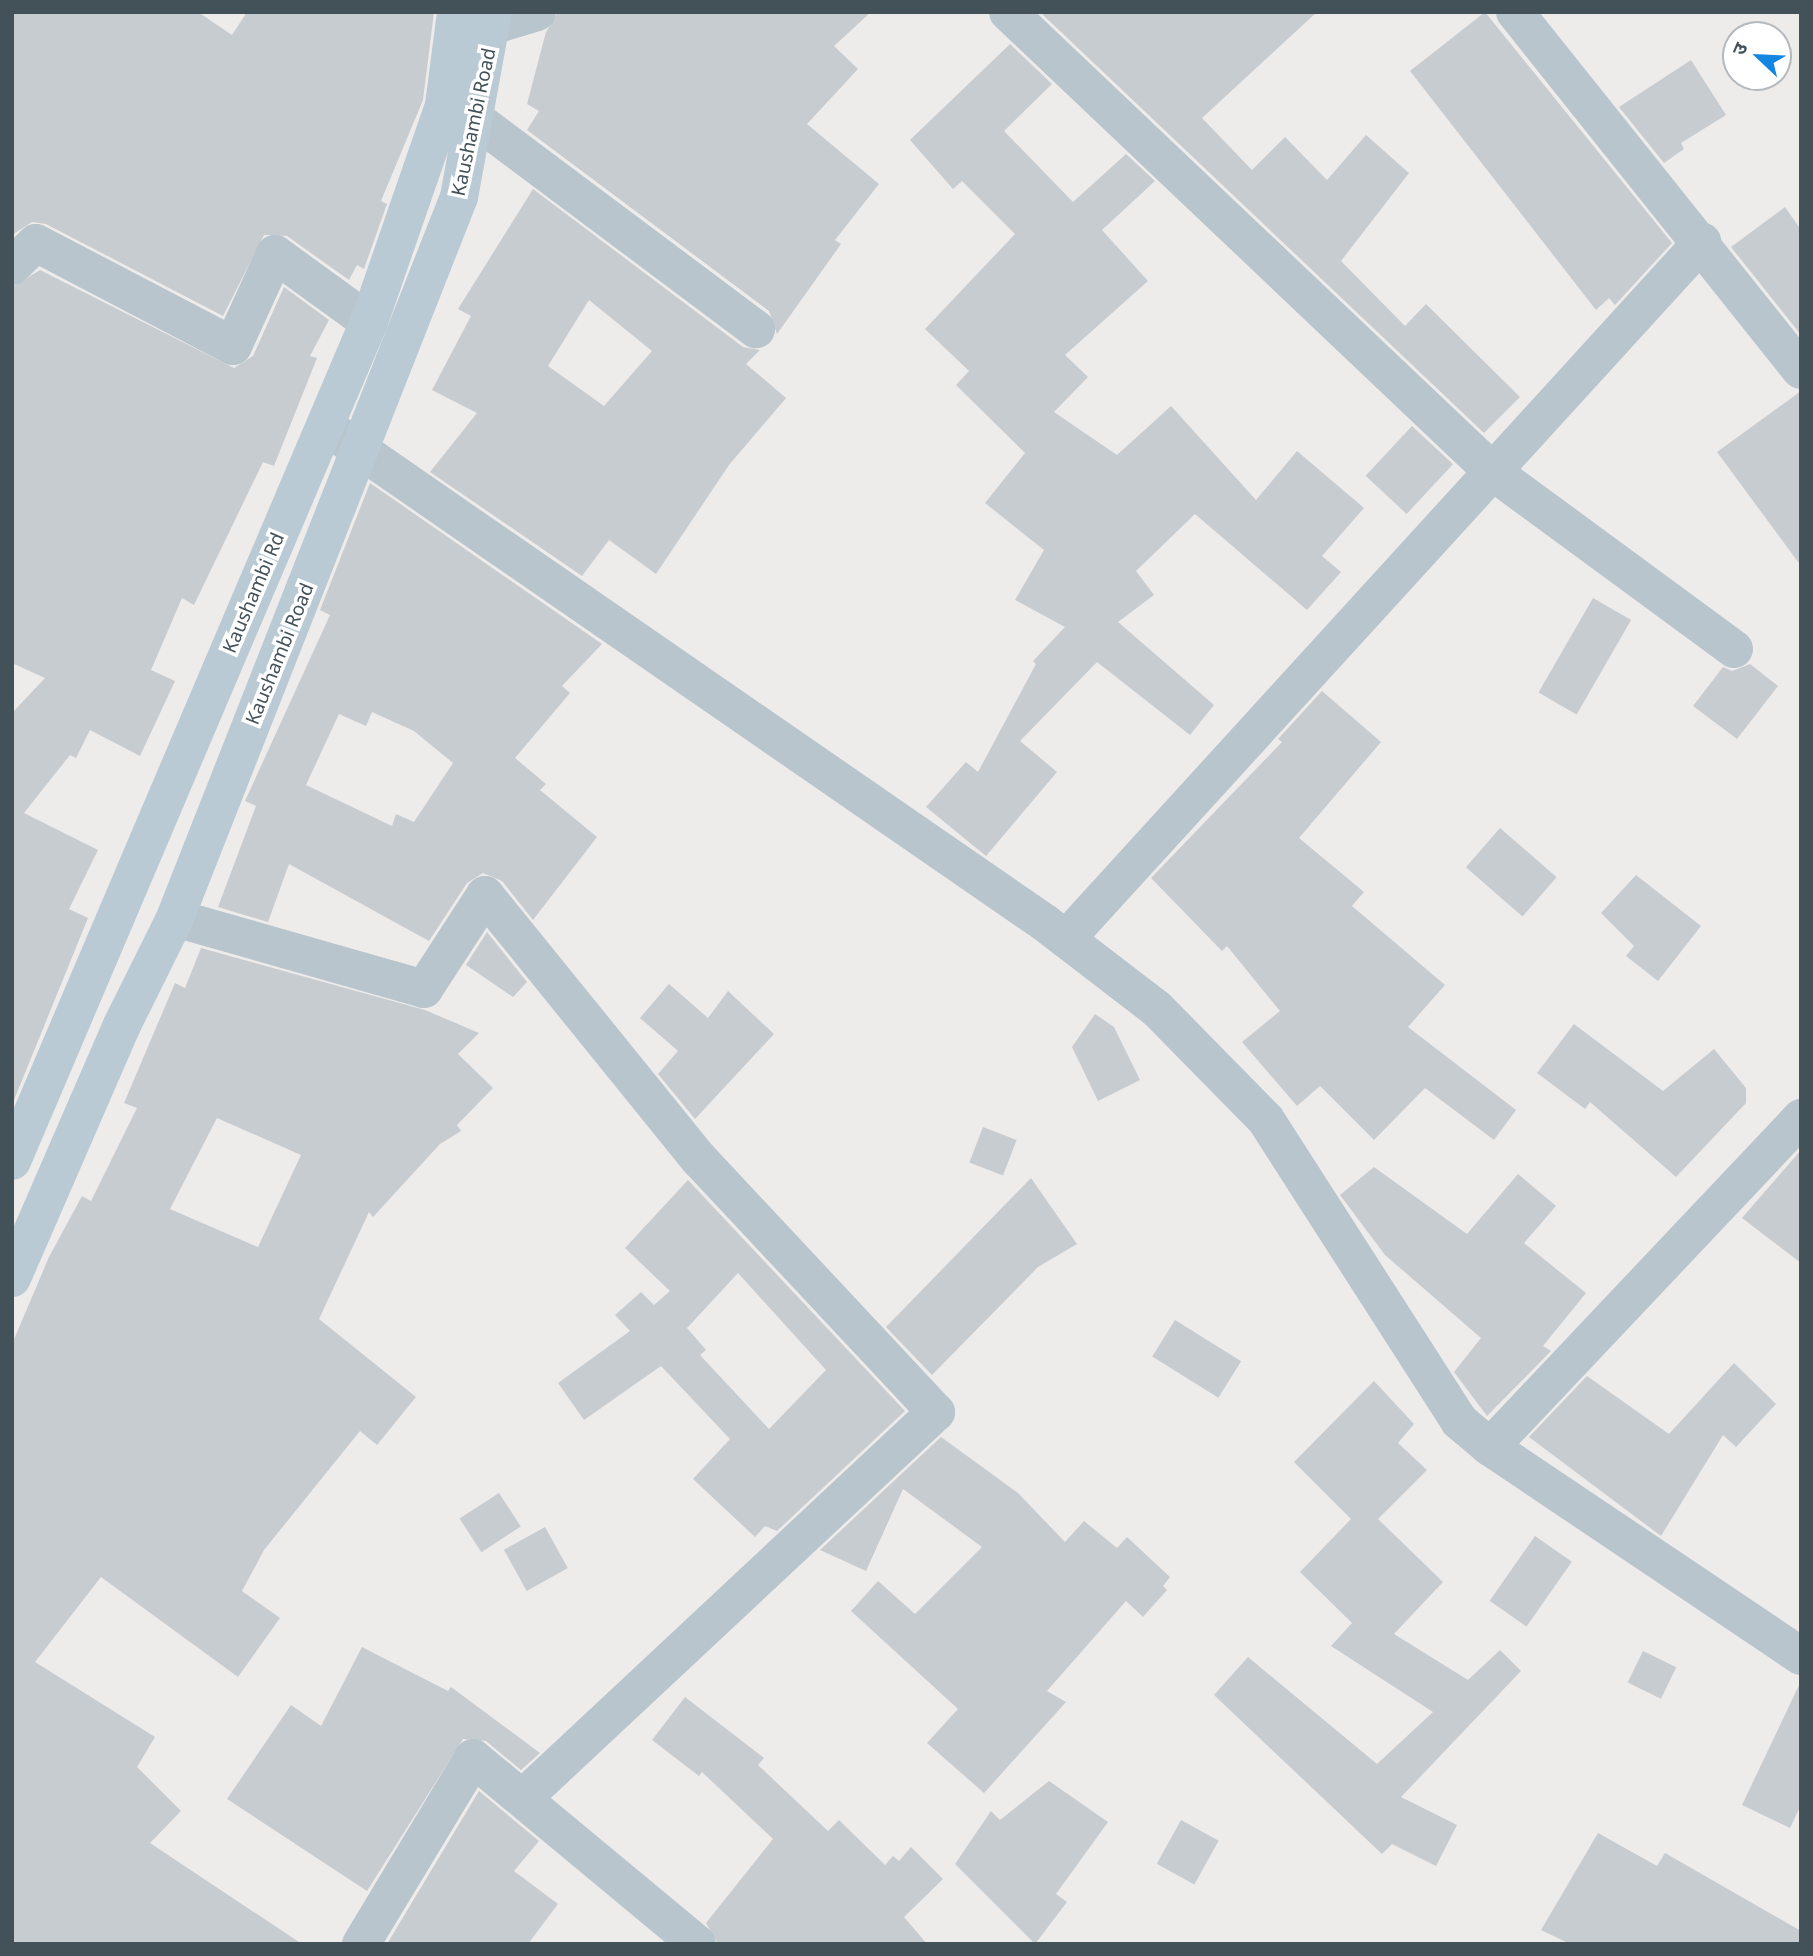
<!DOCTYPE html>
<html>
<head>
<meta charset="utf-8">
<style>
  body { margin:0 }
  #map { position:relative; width:1813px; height:1956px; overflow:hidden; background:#eeebeb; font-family:"Noto Sans","Noto Sans Devanagari",sans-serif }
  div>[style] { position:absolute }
  .building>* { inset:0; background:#c7ccd0; transform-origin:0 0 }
  .minor>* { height:38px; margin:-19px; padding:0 19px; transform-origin:19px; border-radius:19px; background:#b8c5cc }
  .tertiary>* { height:38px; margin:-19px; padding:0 19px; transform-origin:19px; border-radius:19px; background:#b8c5cc }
  .secondary>* { height:38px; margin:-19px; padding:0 19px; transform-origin:19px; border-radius:19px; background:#bacad4 }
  span { translate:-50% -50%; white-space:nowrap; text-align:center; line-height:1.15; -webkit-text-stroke:7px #fff; paint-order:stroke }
  .street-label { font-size:19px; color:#435159 }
  .frame { position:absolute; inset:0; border:14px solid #435159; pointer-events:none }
  .north { position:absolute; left:1722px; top:21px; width:70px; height:70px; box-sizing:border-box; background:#fff; border:2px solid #b4b9bd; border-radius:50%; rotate:293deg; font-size:19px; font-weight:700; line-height:28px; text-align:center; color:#435159 }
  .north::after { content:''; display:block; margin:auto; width:24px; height:32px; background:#1286e1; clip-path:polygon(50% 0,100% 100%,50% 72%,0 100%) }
</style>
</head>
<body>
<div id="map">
  <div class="building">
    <i style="clip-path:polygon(12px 12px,198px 12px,232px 35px,247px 12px,434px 12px,423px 100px,381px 201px,387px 204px,364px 269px,357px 265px,349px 280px,287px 236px,264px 235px,223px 316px,46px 224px,32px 222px,12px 235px)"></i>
    <i style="clip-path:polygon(558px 12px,871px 12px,834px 46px,858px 69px,807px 124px,879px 184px,835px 240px,841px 244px,777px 334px,769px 311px,527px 130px,539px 111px,527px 104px,546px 32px)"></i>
    <i style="clip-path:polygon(1317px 12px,1202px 118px,1252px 170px,1285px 137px,1327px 180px,1366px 135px,1409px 173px,1341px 261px,1405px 326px,1426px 304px,1520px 397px,1484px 433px,1042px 14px)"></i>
    <i style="clip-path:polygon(1485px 12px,1672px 243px,1615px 305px,1609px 298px,1596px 310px,1410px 71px)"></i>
    <i style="clip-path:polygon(1010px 44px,1052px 84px,1004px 131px,1073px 202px,1126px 154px,1155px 181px,1102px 230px,1148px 281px,1065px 355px,1088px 377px,1054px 412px,1117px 455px,1171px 406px,1256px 500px,1297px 451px,1364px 508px,1322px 556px,1341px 572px,1307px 610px,1195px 514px,1136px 571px,1154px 595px,1118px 622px,1214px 705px,1190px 735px,1097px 662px,1020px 741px,1057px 772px,986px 856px,926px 807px,966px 762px,978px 772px,1036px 664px,1033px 661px,1065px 627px,1015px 600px,1044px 550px,985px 503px,1025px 453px,956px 385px,969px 371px,925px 329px,1015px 234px,962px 181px,953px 189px,910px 140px)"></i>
    <i style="clip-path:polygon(1691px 60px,1726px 115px,1681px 143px,1684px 149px,1664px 163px,1619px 107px)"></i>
    <i style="clip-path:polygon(evenodd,533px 189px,743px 347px,760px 350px,746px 364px,786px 398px,729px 465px,656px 574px,609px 540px,582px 576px,430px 472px,477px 413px,432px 390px,471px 316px,458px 309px,533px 189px,589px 300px,652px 351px,604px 406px,548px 366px,589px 300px)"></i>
    <i style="clip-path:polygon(1785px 207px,1801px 230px,1801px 335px,1731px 247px)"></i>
    <i style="clip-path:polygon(40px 270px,234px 368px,253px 356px,284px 287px,329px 320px,310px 356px,317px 358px,274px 466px,263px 462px,194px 605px,182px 598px,151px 670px,175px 681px,140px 756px,90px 730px,76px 758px,70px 755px,24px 813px,98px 850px,69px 909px,88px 918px,12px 1105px,12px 713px,45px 678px,12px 663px,12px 287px)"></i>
    <i style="clip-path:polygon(1801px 391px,1801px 566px,1717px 452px)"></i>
    <i style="left:1412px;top:426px;width:56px;height:68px;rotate:43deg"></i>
    <i style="clip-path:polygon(evenodd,370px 483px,602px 644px,562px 686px,570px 693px,515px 758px,546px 784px,540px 790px,597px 837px,533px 920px,502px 881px,483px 873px,467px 883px,429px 941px,289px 864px,268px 922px,218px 907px,256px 806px,245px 801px,330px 615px,320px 610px,370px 483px,372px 712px,414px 731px,453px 763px,414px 822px,396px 814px,392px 826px,306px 785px,339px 714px,366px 726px,372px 712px)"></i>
    <i style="left:1593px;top:598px;width:44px;height:109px;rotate:30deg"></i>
    <i style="clip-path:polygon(1750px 664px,1778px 686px,1737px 739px,1693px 706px,1723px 667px,1732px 671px)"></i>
    <i style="clip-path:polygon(1322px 691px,1381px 742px,1299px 838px,1364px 892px,1352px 906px,1445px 985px,1408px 1027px,1516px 1110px,1494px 1140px,1425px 1088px,1374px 1140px,1320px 1086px,1297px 1106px,1242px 1042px,1280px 1011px,1227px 946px,1222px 951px,1151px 878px,1282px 742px,1278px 739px)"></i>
    <i style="left:1500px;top:828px;width:75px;height:52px;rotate:41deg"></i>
    <i style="clip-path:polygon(1636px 875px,1701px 926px,1658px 981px,1626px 956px,1634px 946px,1601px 913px)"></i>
    <i style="clip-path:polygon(487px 932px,527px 982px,513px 997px,466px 965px)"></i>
    <i style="clip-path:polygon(evenodd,201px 948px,425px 1010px,479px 1033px,458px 1054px,493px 1088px,457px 1125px,461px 1131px,440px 1144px,373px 1217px,369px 1212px,319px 1319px,416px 1397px,377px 1445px,360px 1431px,264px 1550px,242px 1591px,280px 1618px,238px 1677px,101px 1577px,35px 1662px,155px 1737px,137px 1767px,181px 1811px,150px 1843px,302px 1944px,12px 1944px,12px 1344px,49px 1257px,82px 1196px,91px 1201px,137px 1108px,124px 1103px,175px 983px,185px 988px,201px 948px,217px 1118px,301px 1155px,258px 1247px,170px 1209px,217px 1118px)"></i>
    <i style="clip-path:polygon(669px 984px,708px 1018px,728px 991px,774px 1034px,695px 1119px,658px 1074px,678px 1051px,640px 1018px)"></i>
    <i style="clip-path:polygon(1095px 1014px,1114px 1027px,1140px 1080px,1098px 1101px,1072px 1047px)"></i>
    <i style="clip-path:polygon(1574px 1024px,1663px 1091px,1714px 1049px,1746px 1088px,1746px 1103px,1676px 1177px,1590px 1102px,1585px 1109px,1537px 1073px)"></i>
    <i style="left:983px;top:1127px;width:36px;height:38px;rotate:21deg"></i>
    <i style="clip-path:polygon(1801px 1150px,1801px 1263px,1742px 1218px)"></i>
    <i style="clip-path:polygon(1374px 1167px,1467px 1234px,1518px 1174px,1556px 1206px,1524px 1243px,1586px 1293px,1543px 1346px,1551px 1351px,1487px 1416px,1454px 1372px,1481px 1338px,1385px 1255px,1340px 1195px)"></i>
    <i style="clip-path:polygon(1031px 1178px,1077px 1244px,1038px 1267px,932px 1375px,886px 1327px)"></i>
    <i style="clip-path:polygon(evenodd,688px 1180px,905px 1411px,777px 1531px,765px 1526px,755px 1537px,693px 1479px,730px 1439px,661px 1366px,584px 1420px,558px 1383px,630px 1331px,615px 1315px,641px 1292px,654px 1305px,670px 1291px,625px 1248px,688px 1180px,738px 1273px,826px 1370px,769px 1429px,700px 1355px,706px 1350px,687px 1328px,738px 1273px)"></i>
    <i style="left:1175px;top:1320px;width:78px;height:43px;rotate:32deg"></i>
    <i style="clip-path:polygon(1734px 1363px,1776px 1404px,1736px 1447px,1723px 1435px,1661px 1536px,1529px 1437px,1587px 1376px,1669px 1434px)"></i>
    <i style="clip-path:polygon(1374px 1381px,1414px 1424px,1398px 1443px,1427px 1470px,1378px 1519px,1443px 1582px,1394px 1634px,1468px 1680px,1500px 1650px,1521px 1671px,1401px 1797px,1457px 1825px,1436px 1866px,1392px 1844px,1382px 1854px,1214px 1695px,1248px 1657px,1377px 1764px,1433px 1712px,1331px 1646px,1352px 1623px,1300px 1572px,1351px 1519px,1294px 1462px)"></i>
    <i style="clip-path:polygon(941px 1437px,1018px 1493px,1065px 1542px,1084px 1521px,1117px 1548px,1127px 1537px,1170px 1577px,1163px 1586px,1167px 1590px,1143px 1617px,1126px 1601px,1047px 1691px,1066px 1702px,984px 1793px,927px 1743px,958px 1709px,851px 1611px,878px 1581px,915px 1614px,982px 1547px,903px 1489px,866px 1571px,820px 1550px)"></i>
    <i style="left:499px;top:1493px;width:40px;height:47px;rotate:57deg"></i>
    <i style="left:545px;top:1527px;width:47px;height:47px;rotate:61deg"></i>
    <i style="left:1535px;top:1536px;width:45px;height:79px;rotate:35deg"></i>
    <i style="clip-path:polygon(362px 1647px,448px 1691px,451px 1687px,540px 1753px,521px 1770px,486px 1741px,463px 1739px,367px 1891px,227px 1799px,291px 1705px,321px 1726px)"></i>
    <i style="left:1643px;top:1651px;width:37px;height:35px;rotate:26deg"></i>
    <i style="clip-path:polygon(1801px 1681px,1801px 1805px,1790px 1828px,1742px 1805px)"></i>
    <i style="clip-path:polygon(685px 1697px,764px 1758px,758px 1765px,828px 1831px,839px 1820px,885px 1865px,893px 1856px,899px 1861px,911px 1847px,943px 1879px,904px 1917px,927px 1944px,718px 1944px,706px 1923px,773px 1839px,702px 1772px,699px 1776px,652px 1740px)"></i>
    <i style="clip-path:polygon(1049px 1781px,1108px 1822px,1056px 1894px,1067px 1902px,1035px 1944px,955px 1864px,991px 1811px,1000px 1820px)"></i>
    <i style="clip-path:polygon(479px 1791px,539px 1841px,514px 1871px,558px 1904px,528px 1944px,387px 1944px)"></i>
    <i style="left:1181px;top:1820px;width:43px;height:50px;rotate:29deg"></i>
    <i style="clip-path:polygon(1598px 1833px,1657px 1866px,1665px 1853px,1801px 1931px,1801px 1944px,1570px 1944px,1541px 1930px)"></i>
  </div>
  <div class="minor">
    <i style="left:1008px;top:12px;width:668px;rotate:43.48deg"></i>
    <i style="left:1493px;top:472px;width:299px;rotate:36.3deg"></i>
    <i style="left:1515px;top:12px;width:458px;rotate:51.4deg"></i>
    <i style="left:495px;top:25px;width:44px;rotate:-17.2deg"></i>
    <i style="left:475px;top:119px;width:351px;rotate:36.8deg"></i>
    <i style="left:12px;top:266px;width:33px;rotate:-44deg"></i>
    <i style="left:36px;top:243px;width:222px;rotate:27.6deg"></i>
    <i style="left:233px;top:346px;width:101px;rotate:-65.5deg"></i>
    <i style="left:275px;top:254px;width:116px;rotate:35.9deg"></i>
    <i style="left:175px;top:918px;width:259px;rotate:15.9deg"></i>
    <i style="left:424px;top:989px;width:112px;rotate:-57deg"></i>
    <i style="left:485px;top:895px;width:340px;rotate:51deg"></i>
    <i style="left:699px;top:1159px;width:347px;rotate:46.9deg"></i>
    <i style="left:936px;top:1412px;width:564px;rotate:136.94deg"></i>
    <i style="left:1066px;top:939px;width:944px;rotate:-47.62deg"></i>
    <i style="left:1490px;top:1447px;width:453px;rotate:-46.6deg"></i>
    <i style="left:361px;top:1944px;width:217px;rotate:-58.9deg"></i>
    <i style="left:473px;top:1758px;width:291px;rotate:39.7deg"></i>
  </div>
  <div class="tertiary">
    <i style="left:334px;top:432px;width:864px;rotate:34.63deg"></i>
    <i style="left:1045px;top:923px;width:141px;rotate:37.5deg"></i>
    <i style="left:1157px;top:1009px;width:156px;rotate:45.5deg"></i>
    <i style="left:1266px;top:1120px;width:358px;rotate:57.3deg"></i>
    <i style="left:1459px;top:1421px;width:40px;rotate:40deg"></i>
    <i style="left:1490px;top:1447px;width:375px;rotate:33.9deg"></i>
  </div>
  <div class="secondary">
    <i style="left:12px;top:1161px;width:912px;rotate:-66.95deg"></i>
    <i style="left:369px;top:322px;width:230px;rotate:-70.9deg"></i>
    <i style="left:444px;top:105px;width:94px;rotate:-82.6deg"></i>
    <i style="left:12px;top:1278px;width:276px;rotate:-66.5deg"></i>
    <i style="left:122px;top:1025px;width:119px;rotate:-63.6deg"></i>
    <i style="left:175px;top:918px;width:775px;rotate:-68.5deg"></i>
    <i style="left:459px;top:197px;width:188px;rotate:-79.6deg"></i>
  </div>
  <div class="street-label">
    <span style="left:474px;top:122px;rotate:-78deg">Kaushambi Road</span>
    <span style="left:254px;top:593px;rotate:-67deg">Kaushambi Rd</span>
    <span style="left:280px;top:654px;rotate:-68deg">Kaushambi Road</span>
  </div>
  <div class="frame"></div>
  <div class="north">उ</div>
</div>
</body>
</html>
